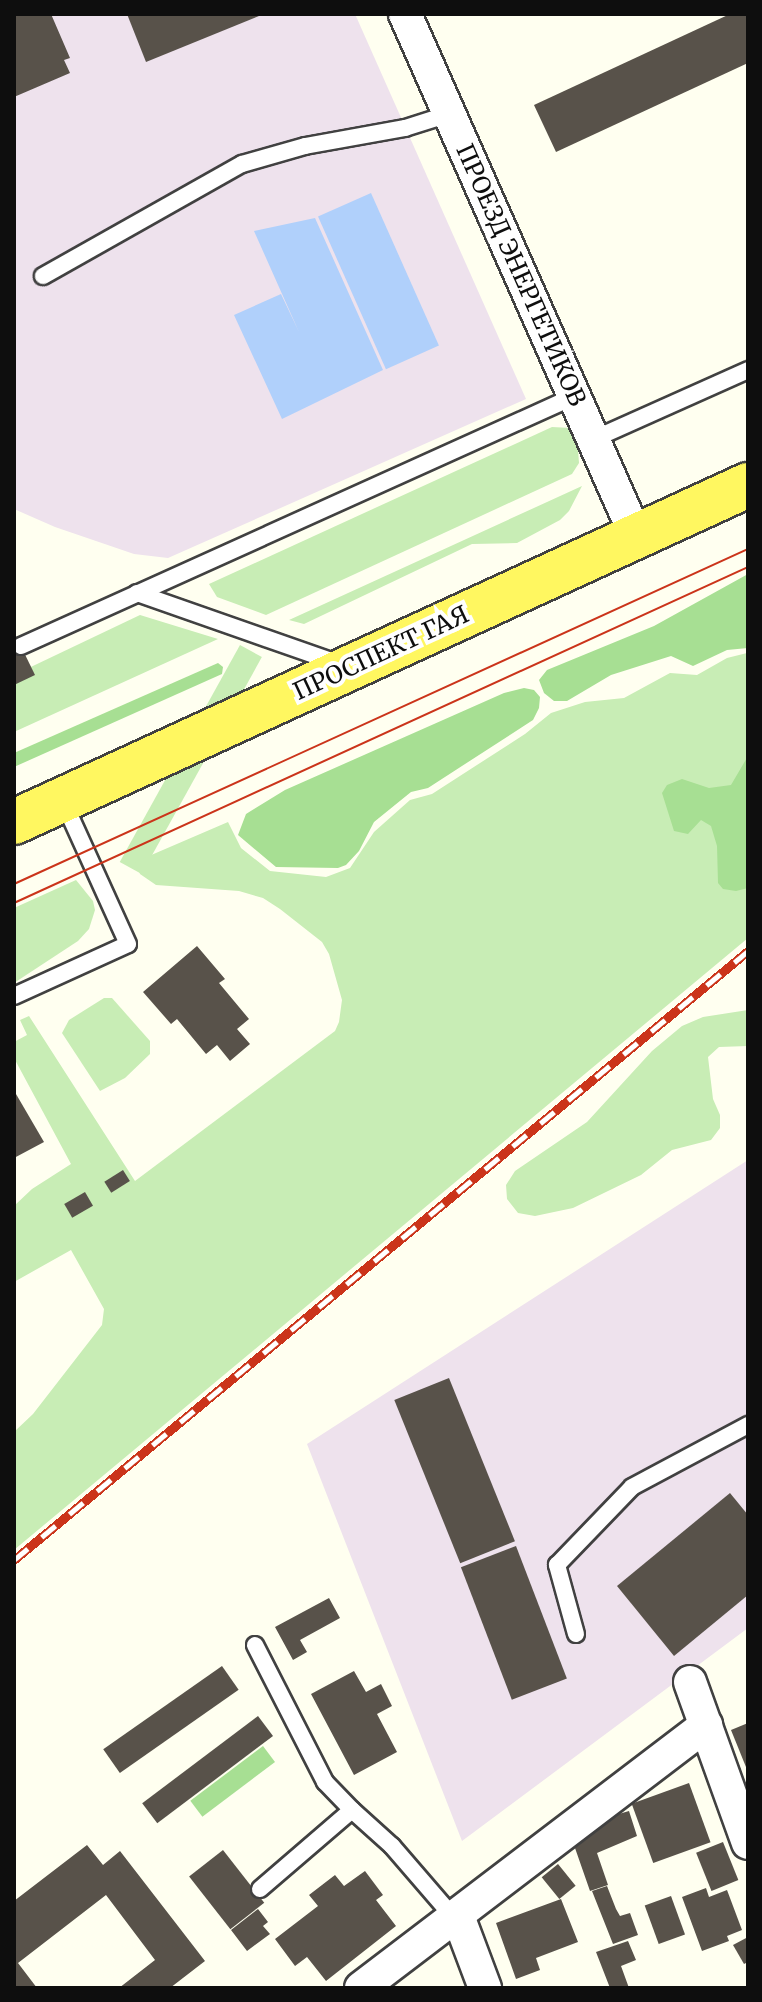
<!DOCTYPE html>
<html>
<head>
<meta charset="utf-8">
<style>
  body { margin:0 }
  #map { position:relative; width:762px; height:2002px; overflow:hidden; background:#fffff0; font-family:Merriweather,serif }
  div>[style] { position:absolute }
  .industrial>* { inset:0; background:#eee2ed }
  .green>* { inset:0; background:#c8edb5; transform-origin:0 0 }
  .forest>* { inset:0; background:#a7df93; transform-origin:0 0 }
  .water>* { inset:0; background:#b0d0fb; transform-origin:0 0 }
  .building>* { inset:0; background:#58524a; transform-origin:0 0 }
  .roads { filter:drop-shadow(2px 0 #414141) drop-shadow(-2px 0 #414141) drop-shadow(0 2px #414141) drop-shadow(0 -2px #414141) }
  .lane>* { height:16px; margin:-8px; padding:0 8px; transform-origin:8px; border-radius:8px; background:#fff }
  .street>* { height:32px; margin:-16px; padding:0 16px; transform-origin:16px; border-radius:16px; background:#fff }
  .primary>* { height:44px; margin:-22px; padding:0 22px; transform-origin:22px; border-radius:22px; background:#fff760 }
  .tram>* { height:2px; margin:-1px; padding:0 1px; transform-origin:1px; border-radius:1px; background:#cb341a }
  .rail>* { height:9px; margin-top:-4.5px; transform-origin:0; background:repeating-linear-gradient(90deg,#fff 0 18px,#cb341a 0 36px); box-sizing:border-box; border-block:2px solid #cb341a }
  span { translate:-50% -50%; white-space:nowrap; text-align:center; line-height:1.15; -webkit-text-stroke:8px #fff; paint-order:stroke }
  .street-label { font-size:24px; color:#0e0e0e }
  .frame { position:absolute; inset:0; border:16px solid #0e0e0e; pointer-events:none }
</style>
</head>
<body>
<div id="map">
  <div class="industrial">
    <i style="clip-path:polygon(14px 14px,355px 14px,526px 399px,168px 558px,134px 554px,55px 527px,14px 509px)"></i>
    <i style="clip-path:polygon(748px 1160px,748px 1628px,462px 1841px,307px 1444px)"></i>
  </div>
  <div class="green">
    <i style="clip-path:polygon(552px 427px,571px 428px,577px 437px,579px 463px,572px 474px,266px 615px,217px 597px,209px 584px)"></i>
    <i style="clip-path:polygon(582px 486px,569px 511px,560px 520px,517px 543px,472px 544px,304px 624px,289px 620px)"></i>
    <i style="clip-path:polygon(140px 615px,218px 639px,14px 732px,14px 675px)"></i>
    <i style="left:240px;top:645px;width:25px;height:248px;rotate:29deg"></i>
    <i style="clip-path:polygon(747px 653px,748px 938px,14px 1550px,14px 1432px,33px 1414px,102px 1325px,104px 1309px,71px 1250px,14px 1282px,14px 1206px,32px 1189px,71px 1164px,14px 1058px,14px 1042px,27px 1035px,20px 1020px,29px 1016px,135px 1181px,335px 1031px,339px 1022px,342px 1000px,329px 954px,322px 942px,280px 909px,263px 898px,239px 891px,156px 885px,140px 874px,135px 862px,228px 822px,241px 848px,270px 871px,326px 877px,350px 868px,374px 832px,410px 800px,432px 794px,525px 734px,551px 713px,585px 702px,624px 698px,670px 673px,697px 675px,727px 658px)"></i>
    <i style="clip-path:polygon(76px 880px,93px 901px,95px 910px,89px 929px,78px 941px,14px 983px,14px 908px)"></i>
    <i style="clip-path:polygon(104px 998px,112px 998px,150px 1041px,150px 1054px,125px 1078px,100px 1091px,62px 1033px,69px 1020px)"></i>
    <i style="clip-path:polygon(748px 1010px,748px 1046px,719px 1047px,708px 1057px,713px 1099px,720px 1115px,720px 1128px,711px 1140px,672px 1150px,641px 1175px,573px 1208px,535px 1216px,518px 1213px,507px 1199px,506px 1185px,515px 1171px,587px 1122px,652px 1051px,682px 1026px,703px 1017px)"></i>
  </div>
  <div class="forest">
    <i style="clip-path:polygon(748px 574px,748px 648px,727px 650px,693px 666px,671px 656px,611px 675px,567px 701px,554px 701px,544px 693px,539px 680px,547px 670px,654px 626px)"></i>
    <i style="clip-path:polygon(218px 663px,223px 667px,222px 674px,14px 767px,14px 753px)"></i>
    <i style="clip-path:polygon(524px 688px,534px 690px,540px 697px,539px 708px,533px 720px,428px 788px,411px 792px,374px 822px,359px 851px,346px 865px,338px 868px,276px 867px,238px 835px,246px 814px,285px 790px,504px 693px)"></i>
    <i style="clip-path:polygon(748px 756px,748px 888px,736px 891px,723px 889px,718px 883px,717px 846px,711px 826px,701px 820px,688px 834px,674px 831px,662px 793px,667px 785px,682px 779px,709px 788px,731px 785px)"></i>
    <i style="left:263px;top:1746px;width:20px;height:91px;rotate:53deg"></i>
  </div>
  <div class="water">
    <i style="left:371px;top:193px;width:167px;height:58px;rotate:66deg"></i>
    <i style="clip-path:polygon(315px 218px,383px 370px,282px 419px,234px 315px,281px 294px,299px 332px,254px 231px)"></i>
  </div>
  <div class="building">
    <i style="clip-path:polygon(14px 14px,51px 14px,70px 58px,64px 60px,70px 73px,14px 97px)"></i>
    <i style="clip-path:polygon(127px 14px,264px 14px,146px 62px)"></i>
    <i style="clip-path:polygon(730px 14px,748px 14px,748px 63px,556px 152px,534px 105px)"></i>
    <i style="clip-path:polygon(14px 632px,35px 675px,14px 685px)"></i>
    <i style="clip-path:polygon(197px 946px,225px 979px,219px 983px,249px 1019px,237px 1029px,250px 1044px,230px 1061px,217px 1045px,206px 1054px,177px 1019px,171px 1024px,143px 992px)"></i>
    <i style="clip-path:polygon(16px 1094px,44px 1142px,14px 1158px,14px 1095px)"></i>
    <i style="left:123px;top:1170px;width:13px;height:22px;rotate:58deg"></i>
    <i style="left:85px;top:1192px;width:16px;height:24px;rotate:60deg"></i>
    <i style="left:449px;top:1378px;width:176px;height:59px;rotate:68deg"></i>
    <i style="clip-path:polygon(730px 1493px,748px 1515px,748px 1595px,674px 1656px,617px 1586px)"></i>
    <i style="left:516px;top:1546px;width:142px;height:59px;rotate:69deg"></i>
    <i style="clip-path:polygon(329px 1598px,340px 1618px,300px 1640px,307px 1652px,293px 1660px,275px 1627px)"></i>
    <i style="left:222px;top:1666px;width:29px;height:145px;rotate:55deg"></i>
    <i style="clip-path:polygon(354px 1671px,366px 1692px,381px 1684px,392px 1706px,377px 1714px,397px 1752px,354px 1775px,311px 1694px)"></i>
    <i style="left:258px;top:1716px;width:25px;height:145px;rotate:53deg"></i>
    <i style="clip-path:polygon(748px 1723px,748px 1772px,731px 1730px)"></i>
    <i style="left:689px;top:1783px;width:63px;height:61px;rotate:70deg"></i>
    <i style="clip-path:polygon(629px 1811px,637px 1836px,597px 1853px,608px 1885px,590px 1891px,575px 1848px,612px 1816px)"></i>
    <i style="left:723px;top:1842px;width:41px;height:29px;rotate:68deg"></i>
    <i style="clip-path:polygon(87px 1845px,103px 1865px,120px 1851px,205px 1961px,170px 1988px,119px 1988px,155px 1960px,106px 1895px,18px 1963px,37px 1988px,14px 1988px,14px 1901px)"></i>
    <i style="left:223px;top:1850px;width:67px;height:43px;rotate:52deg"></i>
    <i style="left:558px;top:1864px;width:28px;height:21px;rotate:51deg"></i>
    <i style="clip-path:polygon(365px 1871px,383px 1895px,376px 1900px,396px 1926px,326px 1981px,307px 1957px,295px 1966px,275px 1939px,318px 1906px,309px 1895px,335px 1875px,344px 1886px)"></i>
    <i style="clip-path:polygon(607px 1886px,616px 1909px,620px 1916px,630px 1913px,638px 1935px,613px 1944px,592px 1891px)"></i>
    <i style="clip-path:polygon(706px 1888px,709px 1897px,727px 1890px,742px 1930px,727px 1936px,729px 1941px,702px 1951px,682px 1897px)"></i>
    <i style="left:671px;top:1896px;width:41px;height:28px;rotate:70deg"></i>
    <i style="clip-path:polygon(561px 1899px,578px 1942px,536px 1958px,540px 1970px,516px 1979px,496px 1923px)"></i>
    <i style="clip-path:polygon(258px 1909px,268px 1922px,263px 1926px,270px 1934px,247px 1951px,231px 1930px)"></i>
    <i style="clip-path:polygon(748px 1937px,748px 1962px,744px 1964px,733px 1945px)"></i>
    <i style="clip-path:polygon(628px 1941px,636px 1960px,621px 1966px,629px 1988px,610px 1988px,596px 1952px)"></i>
  </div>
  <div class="roads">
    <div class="lane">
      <i style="left:43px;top:276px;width:228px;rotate:-29.4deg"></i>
      <i style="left:242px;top:164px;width:66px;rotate:-15.9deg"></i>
      <i style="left:305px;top:146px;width:102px;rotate:-10.2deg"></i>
      <i style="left:405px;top:128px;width:46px;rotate:-17.7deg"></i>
      <i style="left:594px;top:439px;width:169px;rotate:-24.1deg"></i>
      <i style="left:137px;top:593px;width:215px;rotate:19.3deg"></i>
      <i style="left:21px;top:646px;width:608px;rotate:-24.29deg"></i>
      <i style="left:14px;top:996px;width:125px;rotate:-24.5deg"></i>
      <i style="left:128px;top:944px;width:157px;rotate:-114.4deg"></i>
      <i style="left:576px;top:1634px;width:72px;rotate:-105.4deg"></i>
      <i style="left:557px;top:1565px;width:108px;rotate:-46.1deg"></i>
      <i style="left:632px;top:1487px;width:132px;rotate:-28.1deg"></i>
      <i style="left:255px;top:1645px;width:154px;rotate:62.9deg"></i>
      <i style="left:325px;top:1782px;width:39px;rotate:46deg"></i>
      <i style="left:260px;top:1889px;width:121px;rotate:-40.7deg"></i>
      <i style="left:352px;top:1810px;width:54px;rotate:42deg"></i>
      <i style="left:392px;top:1846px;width:96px;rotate:49.2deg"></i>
    </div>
    <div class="street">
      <i style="left:405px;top:14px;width:571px;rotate:66.13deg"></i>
      <i style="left:690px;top:1682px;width:171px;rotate:70.2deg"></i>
      <i style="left:458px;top:1916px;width:77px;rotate:69.4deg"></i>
      <i style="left:361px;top:1988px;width:434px;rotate:-37.3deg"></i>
    </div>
    <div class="primary">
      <i style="left:14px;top:822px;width:808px;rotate:-24.66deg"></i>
    </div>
  </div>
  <div class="tram">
    <i style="left:14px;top:884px;width:807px;rotate:-24.53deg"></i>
    <i style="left:14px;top:903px;width:807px;rotate:-24.6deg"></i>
  </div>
  <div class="rail">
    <i style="left:14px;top:1560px;width:954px;rotate:-39.68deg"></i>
  </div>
  <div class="street-label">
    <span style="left:521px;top:275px;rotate:66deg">ПРОЕЗД ЭНЕРГЕТИКОВ</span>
    <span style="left:381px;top:653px;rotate:-25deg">ПРОСПЕКТ ГАЯ</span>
  </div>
  <div class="frame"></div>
</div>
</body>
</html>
